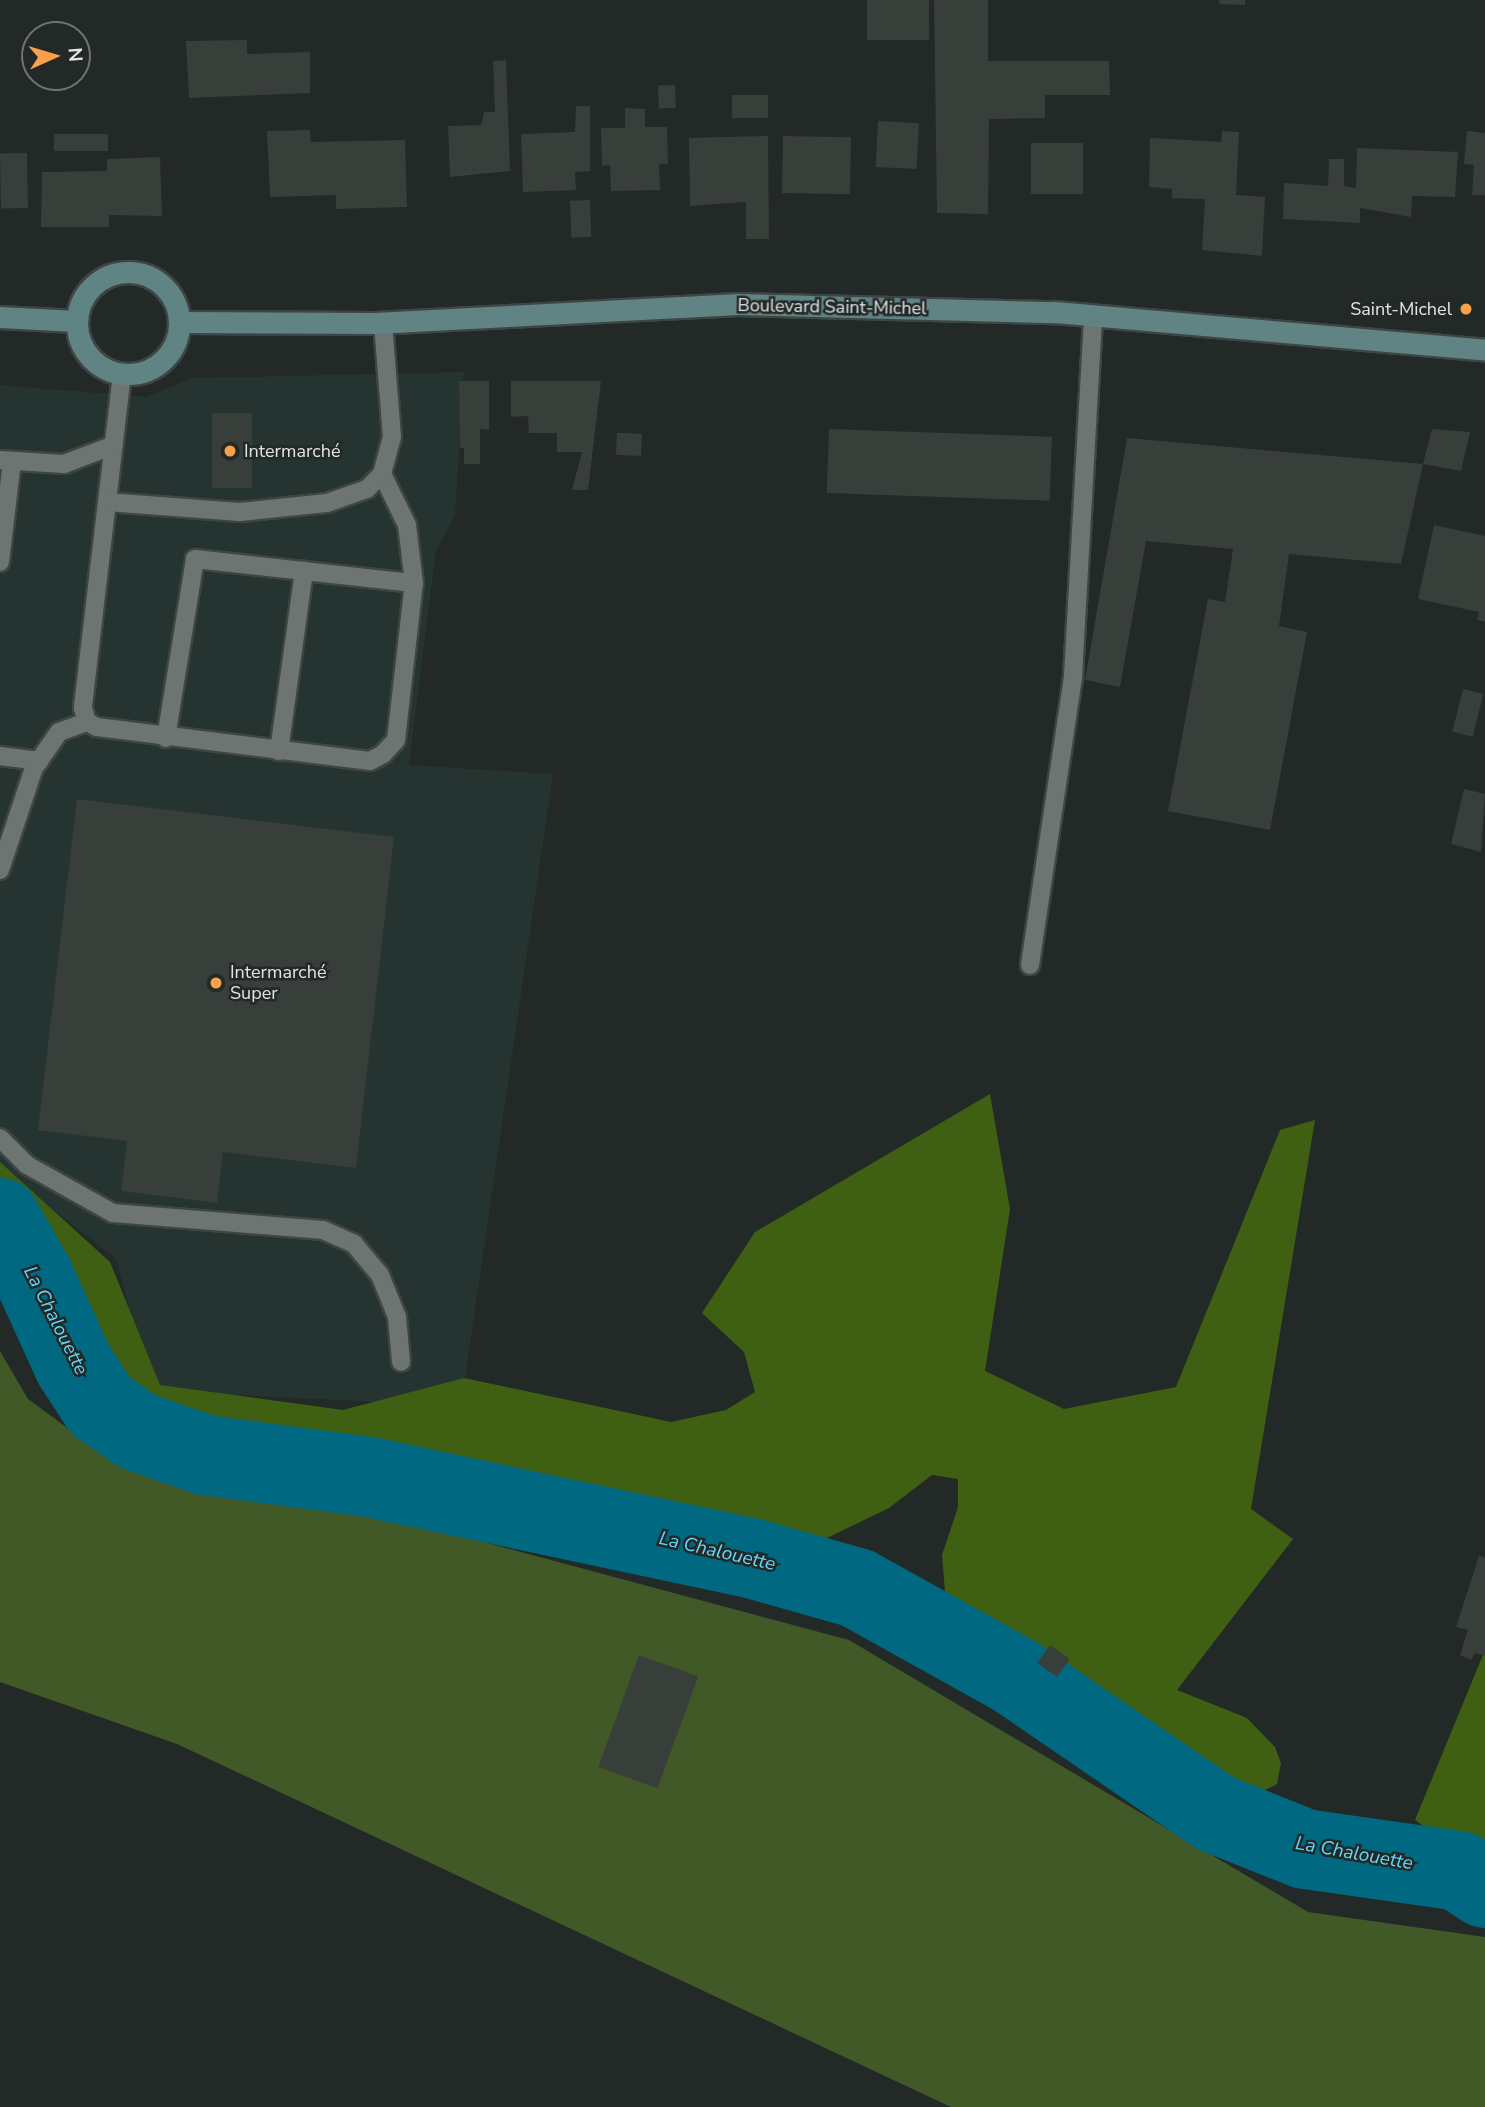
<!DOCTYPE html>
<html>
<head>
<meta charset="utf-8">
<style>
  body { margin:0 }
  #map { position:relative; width:1485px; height:2107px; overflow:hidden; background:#222927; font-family:"Nunito Sans",sans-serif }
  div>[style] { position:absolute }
  .built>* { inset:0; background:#253430 }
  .green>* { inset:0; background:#415927 }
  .forest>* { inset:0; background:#3f6013 }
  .river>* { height:80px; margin:-40px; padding:0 40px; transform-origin:40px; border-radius:40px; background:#006880 }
  .building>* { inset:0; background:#383e3a; transform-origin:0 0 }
  .roads { filter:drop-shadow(2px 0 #3e4543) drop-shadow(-2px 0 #3e4543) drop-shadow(0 2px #3e4543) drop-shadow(0 -2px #3e4543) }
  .lane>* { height:18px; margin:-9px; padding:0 9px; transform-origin:9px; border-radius:9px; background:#6d7573 }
  .secondary>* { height:21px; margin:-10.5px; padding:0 10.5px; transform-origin:10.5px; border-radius:10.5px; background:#608383 }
  .secondary>.ring { margin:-10.5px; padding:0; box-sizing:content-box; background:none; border:21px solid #608383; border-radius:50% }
  .dots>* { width:19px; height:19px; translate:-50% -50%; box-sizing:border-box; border:4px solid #222927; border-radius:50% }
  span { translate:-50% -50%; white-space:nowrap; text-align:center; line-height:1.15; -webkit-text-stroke:5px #222927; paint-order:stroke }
  .street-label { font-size:18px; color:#e1e6e5 }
  .poi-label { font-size:18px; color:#e1e6e5 }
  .right { translate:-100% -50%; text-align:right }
  .left { translate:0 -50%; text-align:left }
  .water-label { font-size:19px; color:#66d6f8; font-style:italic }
  .north { position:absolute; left:21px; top:21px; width:70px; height:70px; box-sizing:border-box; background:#222927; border:2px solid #6e7573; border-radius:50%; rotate:86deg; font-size:19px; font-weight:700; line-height:28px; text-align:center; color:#e1e6e5 }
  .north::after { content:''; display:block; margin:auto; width:24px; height:32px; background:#f8a14a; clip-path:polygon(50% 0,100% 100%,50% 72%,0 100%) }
</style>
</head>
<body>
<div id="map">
  <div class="built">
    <i style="clip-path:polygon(464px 372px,455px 515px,436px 551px,409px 765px,553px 774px,461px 1406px,150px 1391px,117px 1260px,0 1168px,0 385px,147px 397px,192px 378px)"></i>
  </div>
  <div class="green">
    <i style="clip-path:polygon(0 1351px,28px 1399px,96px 1449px,147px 1474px,327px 1500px,849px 1640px,1308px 1912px,1485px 1937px,1485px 2107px,951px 2107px,177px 1744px,0 1682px)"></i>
  </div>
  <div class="forest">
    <i style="clip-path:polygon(990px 1094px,1010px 1209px,985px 1371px,1064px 1409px,1176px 1387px,1280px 1130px,1315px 1120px,1251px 1509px,1293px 1539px,1177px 1690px,1247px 1718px,1275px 1747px,1281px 1763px,1277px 1784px,1256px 1795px,1219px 1803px,1142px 1748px,1116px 1707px,946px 1604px,942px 1555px,958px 1507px,958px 1479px,932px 1475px,889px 1508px,802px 1550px,634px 1517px,469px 1475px,259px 1442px,134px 1414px,96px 1378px,71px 1326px,0 1203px,0 1162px,110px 1262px,160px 1385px,343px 1410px,464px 1378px,671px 1422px,726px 1410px,755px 1392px,744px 1352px,702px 1313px,755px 1232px)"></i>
    <i style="clip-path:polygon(1485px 1650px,1485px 1869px,1415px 1820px)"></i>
  </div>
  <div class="river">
    <i style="left:0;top:1218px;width:68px;rotate:60deg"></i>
    <i style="left:34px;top:1277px;width:97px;rotate:65.6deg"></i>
    <i style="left:74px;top:1365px;width:48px;rotate:57deg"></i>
    <i style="left:100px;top:1405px;width:45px;rotate:35.1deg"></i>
    <i style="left:137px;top:1431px;width:72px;rotate:19.4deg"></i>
    <i style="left:205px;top:1455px;width:165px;rotate:7.6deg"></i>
    <i style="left:369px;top:1477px;width:394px;rotate:12deg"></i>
    <i style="left:754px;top:1559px;width:107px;rotate:15.7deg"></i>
    <i style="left:857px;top:1588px;width:181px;rotate:29.1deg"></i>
    <i style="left:1015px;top:1676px;width:242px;rotate:34.4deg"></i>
    <i style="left:1215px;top:1813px;width:97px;rotate:21.8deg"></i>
    <i style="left:1305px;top:1849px;width:156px;rotate:8.1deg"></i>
    <i style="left:1459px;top:1871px;width:31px;rotate:33deg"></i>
  </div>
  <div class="building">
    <i style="left:867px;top:0;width:62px;height:40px"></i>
    <i style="clip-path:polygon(934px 0,988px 0,988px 61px,1109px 61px,1110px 95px,1045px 95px,1045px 118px,989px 119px,988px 214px,937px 213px)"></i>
    <i style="clip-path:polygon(1219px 0,1245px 0,1245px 5px,1219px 4px)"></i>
    <i style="clip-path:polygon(247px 40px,247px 54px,310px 52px,310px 93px,189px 98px,186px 41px)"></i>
    <i style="clip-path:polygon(506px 60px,510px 171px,450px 177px,448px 126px,481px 125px,484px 112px,495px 112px,493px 61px)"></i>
    <i style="left:675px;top:85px;width:23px;height:17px;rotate:88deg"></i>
    <i style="left:732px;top:95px;width:36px;height:23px"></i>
    <i style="clip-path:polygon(576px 106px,590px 106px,590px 171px,575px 172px,576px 190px,523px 192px,521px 134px,575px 132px)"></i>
    <i style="clip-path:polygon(625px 108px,645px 109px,645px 127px,667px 127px,668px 164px,659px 164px,660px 190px,611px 191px,610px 165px,602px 166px,601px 128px,625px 128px)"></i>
    <i style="left:878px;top:121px;width:41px;height:46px;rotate:3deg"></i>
    <i style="clip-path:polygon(310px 130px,311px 142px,405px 140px,407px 207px,336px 209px,336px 195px,270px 197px,267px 131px)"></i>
    <i style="clip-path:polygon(1222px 131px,1239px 132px,1236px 195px,1265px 197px,1262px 256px,1202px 250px,1205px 199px,1172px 198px,1172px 189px,1149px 187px,1150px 138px,1221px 142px)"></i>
    <i style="clip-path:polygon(1467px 131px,1485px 133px,1485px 195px,1472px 195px,1474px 165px,1464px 164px)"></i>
    <i style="left:54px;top:134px;width:54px;height:17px"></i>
    <i style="clip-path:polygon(768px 136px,769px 239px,746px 239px,746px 202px,690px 206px,689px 138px)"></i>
    <i style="left:783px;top:136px;width:68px;height:57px;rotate:1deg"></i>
    <i style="left:1031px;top:143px;width:52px;height:51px"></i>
    <i style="clip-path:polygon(1357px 148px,1458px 152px,1455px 197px,1412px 196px,1411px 217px,1360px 208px,1360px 223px,1283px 219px,1284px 183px,1328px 186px,1329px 159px,1344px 159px,1344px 186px,1356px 188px)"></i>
    <i style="left:27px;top:153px;width:55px;height:27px;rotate:89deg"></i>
    <i style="clip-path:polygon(160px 157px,162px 216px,109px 215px,109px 227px,41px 227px,42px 172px,107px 171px,107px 159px)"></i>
    <i style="left:590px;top:200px;width:37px;height:20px;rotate:88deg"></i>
    <i style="clip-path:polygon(459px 381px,489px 381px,489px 430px,480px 429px,480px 464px,464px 464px,464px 448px,460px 448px)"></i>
    <i style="clip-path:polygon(511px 381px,601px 381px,588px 490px,572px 490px,582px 452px,557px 452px,557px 433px,529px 433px,528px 416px,511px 417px)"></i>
    <i style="left:212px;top:413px;width:40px;height:75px"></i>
    <i style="left:829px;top:429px;width:223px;height:64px;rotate:2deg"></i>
    <i style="clip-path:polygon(1432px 429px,1470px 432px,1461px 471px,1423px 464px)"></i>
    <i style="left:642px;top:434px;width:22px;height:25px;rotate:93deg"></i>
    <i style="clip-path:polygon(1127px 438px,1423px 464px,1401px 564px,1289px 554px,1279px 626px,1307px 632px,1270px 830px,1168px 811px,1208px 599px,1225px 602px,1233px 549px,1146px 541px,1120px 687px,1085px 680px)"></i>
    <i style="clip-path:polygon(1434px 525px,1485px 536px,1485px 622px,1477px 620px,1479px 612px,1418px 599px)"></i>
    <i style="left:1463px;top:689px;width:21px;height:44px;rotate:14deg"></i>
    <i style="clip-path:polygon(1464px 789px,1485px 794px,1481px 852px,1451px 844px)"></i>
    <i style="clip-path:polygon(77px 799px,394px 837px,356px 1168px,223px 1152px,217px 1203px,121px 1191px,127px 1141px,38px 1130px)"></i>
    <i style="clip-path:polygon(1479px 1556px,1485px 1558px,1485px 1656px,1475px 1653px,1471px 1660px,1460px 1655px,1468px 1630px,1456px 1627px)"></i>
    <i style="left:1050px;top:1645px;width:24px;height:22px;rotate:35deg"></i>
    <i style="left:639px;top:1655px;width:63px;height:119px;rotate:20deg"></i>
  </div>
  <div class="roads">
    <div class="lane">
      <i style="left:122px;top:374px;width:336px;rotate:96.7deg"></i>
      <i style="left:83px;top:708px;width:15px;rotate:74deg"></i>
      <i style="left:87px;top:722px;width:11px;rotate:27deg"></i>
      <i style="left:97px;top:727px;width:275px;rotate:7.1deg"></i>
      <i style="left:370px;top:761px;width:15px;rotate:-28deg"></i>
      <i style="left:383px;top:754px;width:19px;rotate:-47deg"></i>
      <i style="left:396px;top:740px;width:158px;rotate:-83.5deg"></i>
      <i style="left:414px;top:583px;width:58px;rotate:-96.9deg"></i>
      <i style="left:407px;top:525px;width:57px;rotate:-116.1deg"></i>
      <i style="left:0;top:460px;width:64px;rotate:3.6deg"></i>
      <i style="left:64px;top:464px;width:53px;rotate:-20.8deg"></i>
      <i style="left:107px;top:502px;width:133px;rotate:4.3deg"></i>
      <i style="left:240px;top:512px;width:87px;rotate:-5.9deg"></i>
      <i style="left:327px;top:503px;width:42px;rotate:-19.3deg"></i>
      <i style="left:367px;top:489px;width:21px;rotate:-45deg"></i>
      <i style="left:382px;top:474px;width:38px;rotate:-75deg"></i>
      <i style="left:392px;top:437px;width:115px;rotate:-94.5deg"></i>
      <i style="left:0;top:562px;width:102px;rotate:-83.2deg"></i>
      <i style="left:166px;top:738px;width:181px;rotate:-80.8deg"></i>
      <i style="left:195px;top:559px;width:220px;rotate:6.3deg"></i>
      <i style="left:279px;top:751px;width:182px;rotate:-82.1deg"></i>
      <i style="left:0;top:756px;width:40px;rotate:7.1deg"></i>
      <i style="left:0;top:870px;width:108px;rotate:-71.6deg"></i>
      <i style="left:34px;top:768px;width:44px;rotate:-55.2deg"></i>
      <i style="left:59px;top:732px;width:30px;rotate:-20deg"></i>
      <i style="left:1030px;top:965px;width:292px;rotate:-81.5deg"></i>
      <i style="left:1073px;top:676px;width:362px;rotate:-86.8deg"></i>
      <i style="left:0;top:1138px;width:38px;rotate:45deg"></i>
      <i style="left:27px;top:1165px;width:98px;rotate:29.2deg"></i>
      <i style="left:113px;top:1213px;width:211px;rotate:4.6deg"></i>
      <i style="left:323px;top:1230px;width:34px;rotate:24deg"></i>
      <i style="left:354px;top:1244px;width:40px;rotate:50deg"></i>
      <i style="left:380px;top:1275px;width:45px;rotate:68deg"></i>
      <i style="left:397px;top:1317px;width:45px;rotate:84.9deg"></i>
    </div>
    <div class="secondary">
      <i class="ring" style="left:77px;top:272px;width:81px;height:81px"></i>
      <i style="left:0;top:317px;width:76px;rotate:3deg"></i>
      <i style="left:179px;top:322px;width:196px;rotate:0.3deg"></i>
      <i style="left:375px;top:323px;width:363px;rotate:-3deg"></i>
      <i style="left:738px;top:304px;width:316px;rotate:1.5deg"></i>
      <i style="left:1054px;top:312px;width:433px;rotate:5deg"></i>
    </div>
  </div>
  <div class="dots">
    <i style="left:1466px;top:309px;background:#f8a14a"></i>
    <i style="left:230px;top:451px;background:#f8a14a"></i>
    <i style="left:216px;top:983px;background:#f8a14a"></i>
  </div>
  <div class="street-label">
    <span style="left:832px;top:307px;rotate:1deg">Boulevard Saint-Michel</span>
  </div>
  <div class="poi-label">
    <span class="right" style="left:1452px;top:309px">Saint-Michel</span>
    <span class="left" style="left:244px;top:451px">Intermarché</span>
    <span class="left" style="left:230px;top:983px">Intermarché<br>Super</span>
  </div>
  <div class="water-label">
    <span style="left:55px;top:1321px;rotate:63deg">La Chalouette</span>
    <span style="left:717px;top:1552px;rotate:13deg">La Chalouette</span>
    <span style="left:1354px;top:1854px;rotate:10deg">La Chalouette</span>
  </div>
  <div class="north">N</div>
</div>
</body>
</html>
